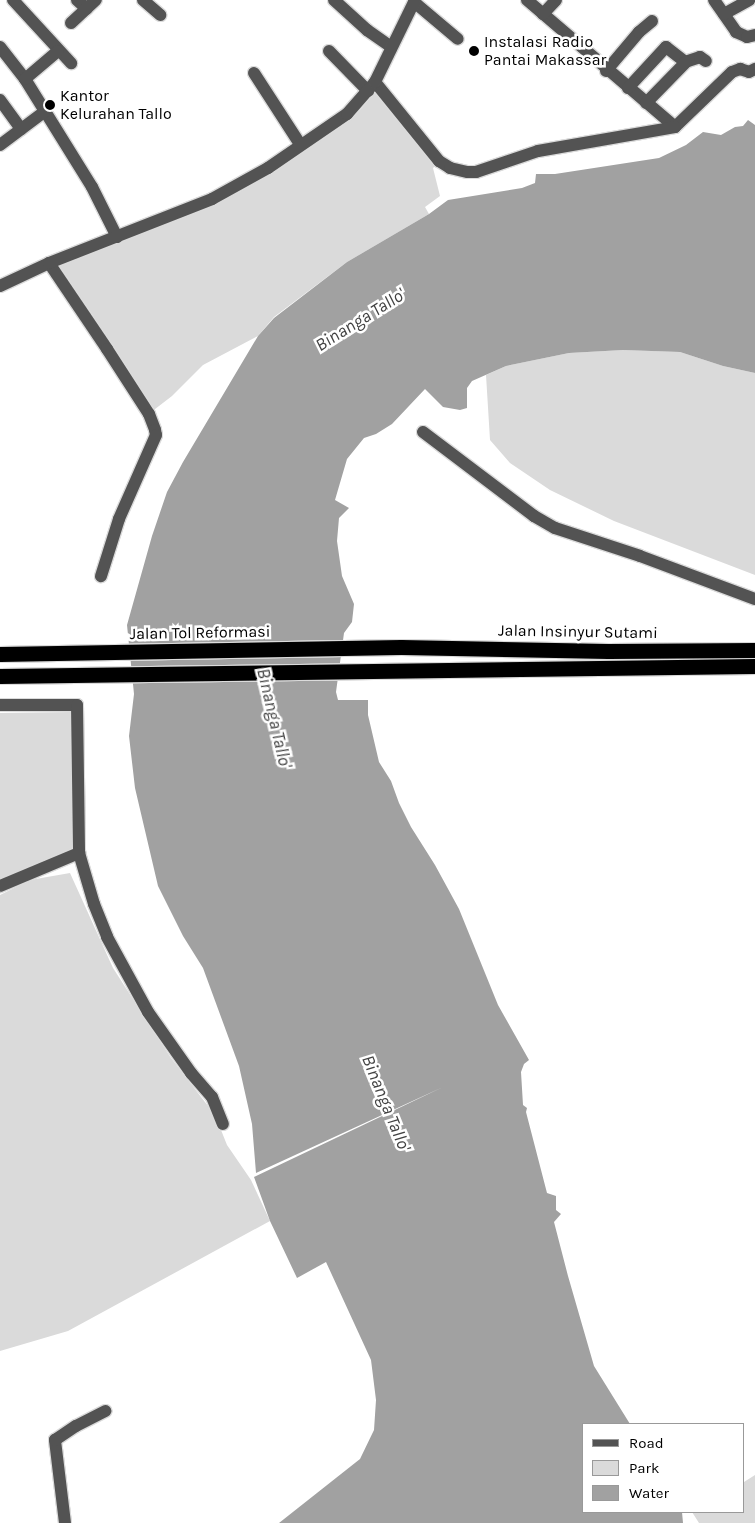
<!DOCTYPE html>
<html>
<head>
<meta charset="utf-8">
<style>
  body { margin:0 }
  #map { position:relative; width:755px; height:1523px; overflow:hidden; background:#fff; font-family:Karla,sans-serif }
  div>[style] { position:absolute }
  .green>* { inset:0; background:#dadada }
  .water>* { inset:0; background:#a1a1a1 }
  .roads { filter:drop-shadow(1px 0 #dbdbdb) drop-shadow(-1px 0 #dbdbdb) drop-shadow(0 1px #dbdbdb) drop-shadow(0 -1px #dbdbdb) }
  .minor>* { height:12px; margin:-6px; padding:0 6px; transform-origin:6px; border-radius:6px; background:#535353 }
  .highway>* { height:15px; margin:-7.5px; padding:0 7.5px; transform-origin:7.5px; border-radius:7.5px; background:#000 }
  .dots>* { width:14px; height:14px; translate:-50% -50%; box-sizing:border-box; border:2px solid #fff; border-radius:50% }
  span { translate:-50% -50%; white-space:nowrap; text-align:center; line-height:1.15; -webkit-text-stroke:5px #fff; paint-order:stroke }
  .poi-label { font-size:16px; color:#000 }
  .left { translate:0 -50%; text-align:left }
  .street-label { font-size:16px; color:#000 }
  .water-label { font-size:18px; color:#424242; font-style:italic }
  .legend { position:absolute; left:582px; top:1423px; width:162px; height:90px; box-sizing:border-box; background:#fff; border:1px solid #999; margin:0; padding:6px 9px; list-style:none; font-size:15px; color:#000 }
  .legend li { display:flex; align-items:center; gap:10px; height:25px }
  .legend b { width:25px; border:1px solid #999 }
</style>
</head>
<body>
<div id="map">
  <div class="green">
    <i style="clip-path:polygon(377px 90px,436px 165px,433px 168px,440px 196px,425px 207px,429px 214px,347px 262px,274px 317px,258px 336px,203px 365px,172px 396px,146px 416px,60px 291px,51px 272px,56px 266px,186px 216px,241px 191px,360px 110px)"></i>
    <i style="clip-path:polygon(623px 350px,680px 352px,723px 366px,755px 373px,755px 575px,614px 521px,550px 490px,510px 463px,490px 440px,486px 375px,506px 366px,569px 353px)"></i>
    <i style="clip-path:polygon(71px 712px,74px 850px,0 880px,0 713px)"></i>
    <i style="clip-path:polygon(70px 873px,113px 968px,171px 1058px,215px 1115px,227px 1145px,251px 1180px,270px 1221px,68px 1331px,0 1351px,0 895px,30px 880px)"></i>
    <i style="clip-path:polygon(755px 1475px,755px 1523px,699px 1523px,692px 1512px,744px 1512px,744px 1482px)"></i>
  </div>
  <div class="water">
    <i style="clip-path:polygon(748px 120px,755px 125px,755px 373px,723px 366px,680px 352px,623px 350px,569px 353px,506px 366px,472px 381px,467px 388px,467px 408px,460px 410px,443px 407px,425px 389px,392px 424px,376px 434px,364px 438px,347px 459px,335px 500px,349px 508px,339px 518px,337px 541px,342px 576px,354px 604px,352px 622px,344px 633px,336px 692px,338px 700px,368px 700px,368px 715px,379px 762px,391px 781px,399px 803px,411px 827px,435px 865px,459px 909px,498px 1005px,529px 1060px,524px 1064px,521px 1072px,523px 1105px,527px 1108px,526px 1112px,547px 1193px,556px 1196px,556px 1210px,561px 1214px,554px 1222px,568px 1276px,594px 1366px,630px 1424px,584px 1424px,584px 1512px,682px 1512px,683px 1523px,279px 1523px,360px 1459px,374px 1430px,376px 1400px,371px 1360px,326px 1262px,297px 1278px,270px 1221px,254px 1177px,443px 1087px,256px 1173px,252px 1124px,239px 1066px,203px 968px,183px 936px,158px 886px,135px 788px,129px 736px,134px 694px,127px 625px,152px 536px,167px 492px,183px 462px,258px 336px,274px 318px,347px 262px,429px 214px,448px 200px,522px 188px,535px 183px,536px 174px,555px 174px,659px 158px,686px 145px,703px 132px,721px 135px,735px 127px,743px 126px)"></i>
  </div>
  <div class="roads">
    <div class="minor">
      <i style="left:13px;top:0;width:86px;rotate:47.4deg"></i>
      <i style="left:77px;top:0;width:13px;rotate:42deg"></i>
      <i style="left:143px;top:0;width:23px;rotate:41deg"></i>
      <i style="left:334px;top:0;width:45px;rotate:42.3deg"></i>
      <i style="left:367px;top:30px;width:29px;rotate:35deg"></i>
      <i style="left:527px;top:0;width:195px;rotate:40.6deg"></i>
      <i style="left:675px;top:127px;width:79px;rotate:-44deg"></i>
      <i style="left:732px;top:72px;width:9px;rotate:-21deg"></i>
      <i style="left:740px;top:69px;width:9px;rotate:18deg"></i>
      <i style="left:749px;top:72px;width:7px;rotate:-27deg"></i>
      <i style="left:714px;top:0;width:39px;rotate:55deg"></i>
      <i style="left:736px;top:32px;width:12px;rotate:24deg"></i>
      <i style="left:747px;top:37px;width:8px;rotate:-14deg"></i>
      <i style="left:414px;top:2px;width:57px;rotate:40.1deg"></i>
      <i style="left:543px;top:14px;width:19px;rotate:-47deg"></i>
      <i style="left:724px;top:14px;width:29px;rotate:-29deg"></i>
      <i style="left:71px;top:23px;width:34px;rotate:-43deg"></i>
      <i style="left:0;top:47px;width:41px;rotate:52deg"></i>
      <i style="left:25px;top:79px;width:127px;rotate:58.2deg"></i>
      <i style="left:92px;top:187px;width:56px;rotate:63.4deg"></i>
      <i style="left:329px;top:51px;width:56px;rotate:45.7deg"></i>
      <i style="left:606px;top:71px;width:51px;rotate:-49.8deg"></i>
      <i style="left:639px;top:32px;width:17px;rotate:-40deg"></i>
      <i style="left:254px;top:73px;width:85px;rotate:57.1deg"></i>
      <i style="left:25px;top:79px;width:43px;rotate:-40.3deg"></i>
      <i style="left:375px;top:82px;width:102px;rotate:51deg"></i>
      <i style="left:439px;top:161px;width:13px;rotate:32deg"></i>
      <i style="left:450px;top:168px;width:18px;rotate:13deg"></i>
      <i style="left:468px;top:172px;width:8px"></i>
      <i style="left:476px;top:172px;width:65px;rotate:-18.7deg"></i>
      <i style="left:538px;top:151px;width:139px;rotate:-9.9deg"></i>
      <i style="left:628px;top:88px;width:56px;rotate:-47.2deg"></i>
      <i style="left:666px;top:47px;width:24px;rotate:38deg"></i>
      <i style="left:685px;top:62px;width:16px;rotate:-18deg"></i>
      <i style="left:700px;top:57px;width:7px;rotate:34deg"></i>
      <i style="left:0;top:100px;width:36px;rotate:54deg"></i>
      <i style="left:646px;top:103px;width:57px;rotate:-45.7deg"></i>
      <i style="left:0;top:145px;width:55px;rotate:-36.9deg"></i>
      <i style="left:49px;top:263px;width:104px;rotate:56deg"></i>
      <i style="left:107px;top:349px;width:77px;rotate:57.1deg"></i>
      <i style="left:149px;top:414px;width:17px;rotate:69deg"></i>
      <i style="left:155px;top:430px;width:5px;rotate:79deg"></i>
      <i style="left:156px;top:435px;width:92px;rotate:113.8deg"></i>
      <i style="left:119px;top:519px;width:60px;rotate:107.5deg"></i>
      <i style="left:0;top:286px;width:54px;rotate:-25.1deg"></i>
      <i style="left:49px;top:263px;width:175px;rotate:-21.4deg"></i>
      <i style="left:212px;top:199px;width:64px;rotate:-29deg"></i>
      <i style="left:268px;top:168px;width:96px;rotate:-34.4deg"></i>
      <i style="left:347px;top:114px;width:43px;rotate:-48.8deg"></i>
      <i style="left:375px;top:82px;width:91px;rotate:-64deg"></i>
      <i style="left:423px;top:432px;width:139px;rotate:37.1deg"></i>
      <i style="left:534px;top:516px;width:24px;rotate:30deg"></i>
      <i style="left:555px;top:528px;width:89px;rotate:18.2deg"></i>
      <i style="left:640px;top:556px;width:123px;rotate:20.5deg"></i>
      <i style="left:0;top:705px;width:77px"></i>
      <i style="left:77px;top:705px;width:148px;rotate:89.2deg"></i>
      <i style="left:79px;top:853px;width:53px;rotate:73.6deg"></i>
      <i style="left:94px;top:904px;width:35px;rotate:68deg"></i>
      <i style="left:107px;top:937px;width:85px;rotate:61.3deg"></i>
      <i style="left:148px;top:1012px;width:75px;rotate:54.8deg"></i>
      <i style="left:191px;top:1073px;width:32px;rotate:49deg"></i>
      <i style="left:212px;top:1097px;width:29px;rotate:68deg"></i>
      <i style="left:0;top:886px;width:86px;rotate:-22.7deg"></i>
      <i style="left:65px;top:1523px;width:84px;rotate:-96.9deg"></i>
      <i style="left:55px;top:1440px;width:25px;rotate:-34deg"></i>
      <i style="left:76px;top:1426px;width:33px;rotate:-27deg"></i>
    </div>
    <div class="highway">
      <i style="left:0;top:654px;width:401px;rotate:-1deg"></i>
      <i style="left:401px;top:647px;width:207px;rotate:1.1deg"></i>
      <i style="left:608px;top:651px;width:147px;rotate:-0.4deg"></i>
      <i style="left:0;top:676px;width:755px;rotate:-0.76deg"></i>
    </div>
  </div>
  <div class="dots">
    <i style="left:474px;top:51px;background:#000"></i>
    <i style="left:50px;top:105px;background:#000"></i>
  </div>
  <div class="poi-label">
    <span class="left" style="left:484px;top:51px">Instalasi Radio<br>Pantai Makassar</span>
    <span class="left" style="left:60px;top:105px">Kantor<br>Kelurahan Tallo</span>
  </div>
  <div class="street-label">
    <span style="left:578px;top:632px;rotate:1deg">Jalan Insinyur Sutami</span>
    <span style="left:200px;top:633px;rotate:-1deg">Jalan Tol Reformasi</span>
  </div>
  <div class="water-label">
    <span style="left:360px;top:320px;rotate:-32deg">Binanga Tallo'</span>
    <span style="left:274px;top:718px;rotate:77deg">Binanga Tallo'</span>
    <span style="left:386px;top:1103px;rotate:68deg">Binanga Tallo'</span>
  </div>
  <ul class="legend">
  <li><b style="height:6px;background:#535353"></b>Road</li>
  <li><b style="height:14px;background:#dadada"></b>Park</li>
  <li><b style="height:14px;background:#a1a1a1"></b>Water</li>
  </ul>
</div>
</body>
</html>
